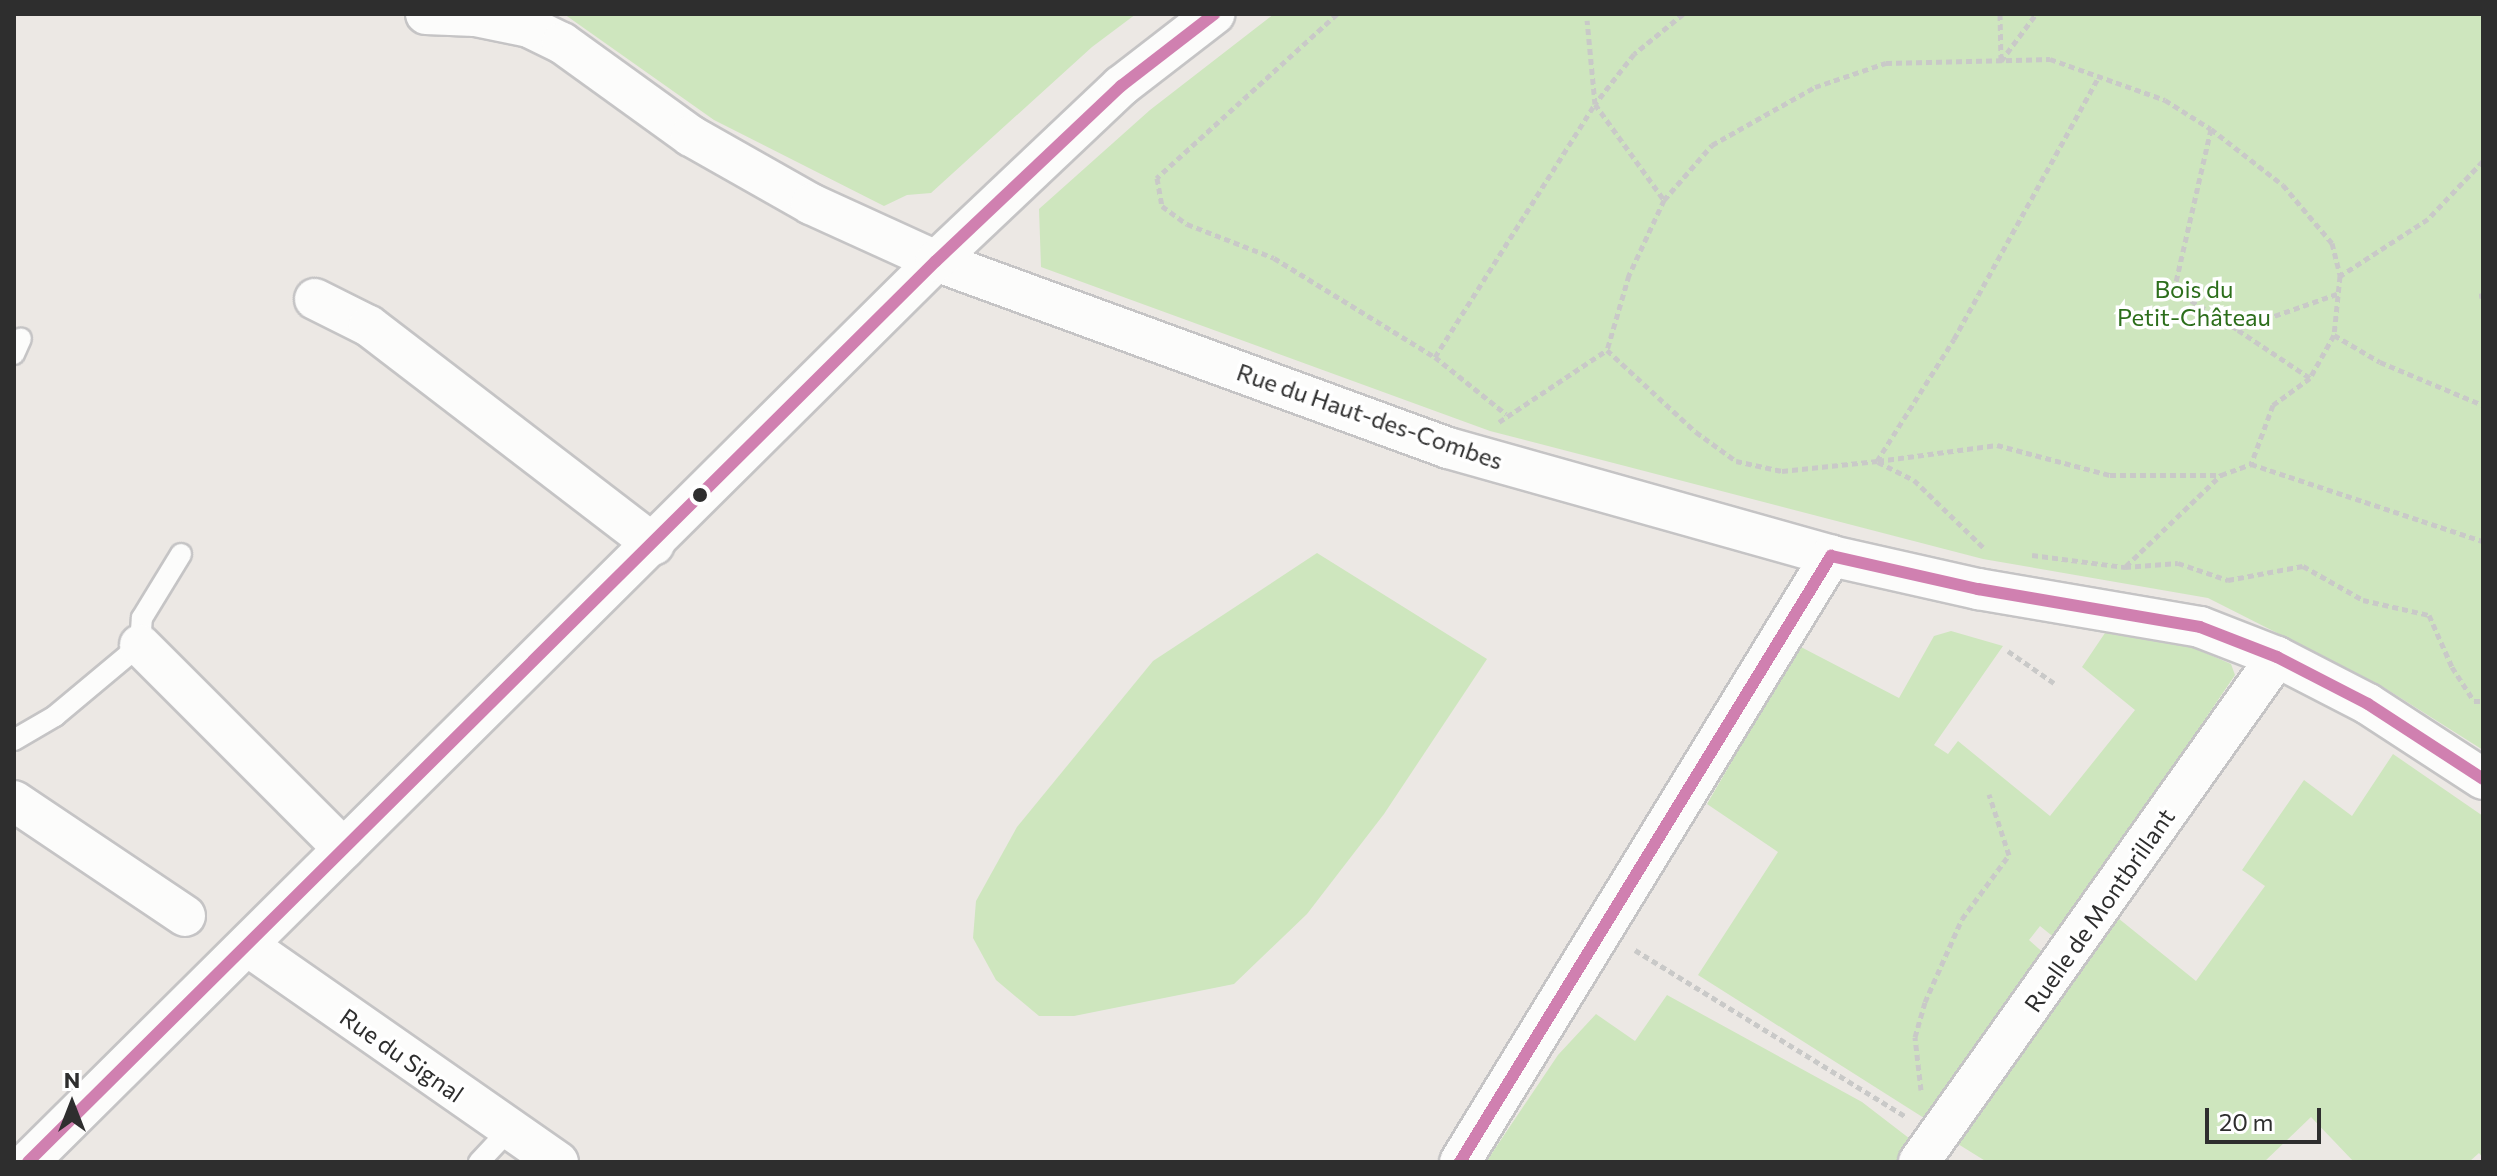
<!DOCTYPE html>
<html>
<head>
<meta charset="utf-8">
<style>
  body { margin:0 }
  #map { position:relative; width:2497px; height:1176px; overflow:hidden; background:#ece8e4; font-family:Commissioner,sans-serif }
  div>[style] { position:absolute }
  .green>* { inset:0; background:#cee6be }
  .path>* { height:5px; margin-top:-2.5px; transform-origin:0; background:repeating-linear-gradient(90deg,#c9c9c8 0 6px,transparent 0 10px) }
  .roads { filter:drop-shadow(2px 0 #c5c4c5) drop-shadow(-2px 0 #c5c4c5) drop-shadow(0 2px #c5c4c5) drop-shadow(0 -2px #c5c4c5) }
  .lane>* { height:20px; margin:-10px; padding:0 10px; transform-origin:10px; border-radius:10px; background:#fcfcfb }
  .street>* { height:40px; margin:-20px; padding:0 20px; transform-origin:20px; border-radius:20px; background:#fcfcfb }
  .bus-1>* { height:12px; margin:-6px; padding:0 6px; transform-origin:6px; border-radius:6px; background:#d080b0 }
  .dots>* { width:22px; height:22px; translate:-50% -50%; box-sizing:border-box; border:4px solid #fff; border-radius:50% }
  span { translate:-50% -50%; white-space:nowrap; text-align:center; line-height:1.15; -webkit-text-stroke:7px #fff; paint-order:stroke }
  .park-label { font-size:24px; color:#2c6e1b }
  .street-label { font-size:24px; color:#2e2e2e }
  .frame { position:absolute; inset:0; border:16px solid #2e2e2e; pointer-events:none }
  .north { position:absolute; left:32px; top:1064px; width:80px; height:80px; -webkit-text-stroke:6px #fff; paint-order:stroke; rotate:0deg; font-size:22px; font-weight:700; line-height:32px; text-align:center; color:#2e2e2e }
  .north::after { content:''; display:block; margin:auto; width:28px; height:36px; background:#2e2e2e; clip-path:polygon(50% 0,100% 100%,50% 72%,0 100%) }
  .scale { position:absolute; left:2205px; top:1108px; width:116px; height:36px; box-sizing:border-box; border:4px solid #2e2e2e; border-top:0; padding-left:10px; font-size:24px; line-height:28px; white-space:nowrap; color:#2e2e2e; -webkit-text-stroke:6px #fff; paint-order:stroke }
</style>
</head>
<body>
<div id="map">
  <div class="green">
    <i style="clip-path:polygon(564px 14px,1136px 14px,1092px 47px,931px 193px,907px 195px,884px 206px,714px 120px)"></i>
    <i style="clip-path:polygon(1274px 14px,2483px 14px,2483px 750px,2380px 685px,2208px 598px,1983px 559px,1490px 431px,1041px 267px,1039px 209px,1150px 110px)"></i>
    <i style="clip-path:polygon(1317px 553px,1487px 659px,1384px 814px,1307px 914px,1234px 984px,1074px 1016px,1039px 1016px,996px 980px,973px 938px,976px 901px,1017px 827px,1153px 661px)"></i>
    <i style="clip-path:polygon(1951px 631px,2003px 646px,1934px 745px,1948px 754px,1958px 741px,2050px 816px,2135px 710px,2082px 667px,2105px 633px,2194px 648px,2231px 664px,2235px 675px,2056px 939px,2040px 926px,2029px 940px,2046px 955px,1936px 1116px,1924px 1118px,1698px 975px,1778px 852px,1707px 804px,1799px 646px,1899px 698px,1934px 636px)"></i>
    <i style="clip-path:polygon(2393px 754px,2483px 816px,2483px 1158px,2479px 1153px,2469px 1162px,2354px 1162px,2311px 1117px,2264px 1162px,1987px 1162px,1958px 1144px,1957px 1133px,2108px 910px,2196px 981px,2265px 886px,2242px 870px,2304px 780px,2352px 816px)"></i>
    <i style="clip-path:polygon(1667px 995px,1862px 1102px,1914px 1142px,1900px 1162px,1486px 1162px,1558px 1055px,1596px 1014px,1635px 1041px)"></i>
  </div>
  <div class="path">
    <i style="left:1337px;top:14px;width:244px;rotate:137.7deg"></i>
    <i style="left:1157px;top:178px;width:28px;rotate:80deg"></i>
    <i style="left:1162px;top:206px;width:31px;rotate:36deg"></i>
    <i style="left:1187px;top:224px;width:93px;rotate:21.3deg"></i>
    <i style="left:1274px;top:258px;width:189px;rotate:31.6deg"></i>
    <i style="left:1435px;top:357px;width:299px;rotate:-57.7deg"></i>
    <i style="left:1595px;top:104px;width:84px;rotate:-95.4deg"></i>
    <i style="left:1683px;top:14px;width:63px;rotate:140.8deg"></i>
    <i style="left:1634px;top:54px;width:63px;rotate:128deg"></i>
    <i style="left:1595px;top:104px;width:118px;rotate:54.3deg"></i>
    <i style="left:1664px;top:200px;width:73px;rotate:-48.9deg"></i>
    <i style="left:1712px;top:145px;width:118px;rotate:-29.4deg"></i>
    <i style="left:1815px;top:87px;width:75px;rotate:-18.7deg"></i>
    <i style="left:1886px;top:63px;width:164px;rotate:-1.4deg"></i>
    <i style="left:2050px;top:59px;width:122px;rotate:19.6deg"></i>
    <i style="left:2165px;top:100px;width:54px;rotate:32.2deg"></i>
    <i style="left:2211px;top:129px;width:91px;rotate:37.9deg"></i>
    <i style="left:2283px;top:185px;width:76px;rotate:49.8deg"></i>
    <i style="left:2332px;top:243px;width:34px;rotate:76deg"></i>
    <i style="left:2000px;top:14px;width:47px;rotate:88.8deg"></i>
    <i style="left:2001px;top:61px;width:59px;rotate:-53.3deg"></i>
    <i style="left:2211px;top:129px;width:165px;rotate:102.9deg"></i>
    <i style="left:2174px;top:290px;width:74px;rotate:31.8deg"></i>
    <i style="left:2237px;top:329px;width:106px;rotate:-19.3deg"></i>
    <i style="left:2483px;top:161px;width:80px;rotate:133.5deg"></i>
    <i style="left:2428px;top:219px;width:105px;rotate:147.1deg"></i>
    <i style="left:2340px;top:276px;width:59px;rotate:95.8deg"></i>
    <i style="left:2334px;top:335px;width:49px;rotate:119.2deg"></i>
    <i style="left:2310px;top:378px;width:46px;rotate:143.9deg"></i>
    <i style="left:2273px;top:405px;width:63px;rotate:110.4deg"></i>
    <i style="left:2251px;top:464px;width:244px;rotate:18.4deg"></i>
    <i style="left:1664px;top:200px;width:83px;rotate:115deg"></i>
    <i style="left:1629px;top:275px;width:78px;rotate:106.3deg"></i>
    <i style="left:1607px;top:350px;width:121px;rotate:42.7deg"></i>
    <i style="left:1696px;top:432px;width:49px;rotate:35.9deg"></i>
    <i style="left:1736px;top:461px;width:47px;rotate:12.3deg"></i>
    <i style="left:1782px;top:471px;width:96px;rotate:-6deg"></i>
    <i style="left:1877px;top:461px;width:144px;rotate:-57.7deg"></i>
    <i style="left:1954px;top:339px;width:302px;rotate:-61.1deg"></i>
    <i style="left:2479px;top:296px;width:4px;rotate:-14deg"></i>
    <i style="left:2238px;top:330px;width:87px;rotate:33.7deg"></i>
    <i style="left:2334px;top:335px;width:53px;rotate:30.4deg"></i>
    <i style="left:2380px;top:362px;width:112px;rotate:22.7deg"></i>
    <i style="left:1435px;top:357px;width:91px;rotate:38.8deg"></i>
    <i style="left:1499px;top:422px;width:130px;rotate:-33.7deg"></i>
    <i style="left:1878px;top:461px;width:120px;rotate:-7.7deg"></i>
    <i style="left:1997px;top:445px;width:117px;rotate:14.9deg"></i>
    <i style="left:2110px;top:475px;width:111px"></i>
    <i style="left:2221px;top:475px;width:32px;rotate:-20deg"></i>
    <i style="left:1878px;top:462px;width:40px;rotate:26.6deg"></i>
    <i style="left:1914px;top:480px;width:98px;rotate:44.2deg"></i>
    <i style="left:2032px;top:555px;width:94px;rotate:7.4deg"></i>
    <i style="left:2125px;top:567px;width:53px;rotate:-4.3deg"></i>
    <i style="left:2178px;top:563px;width:53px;rotate:18.8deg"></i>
    <i style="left:2228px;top:580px;width:76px;rotate:-10.6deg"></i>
    <i style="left:2303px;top:566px;width:69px;rotate:29.5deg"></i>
    <i style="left:2363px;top:600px;width:68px;rotate:12.8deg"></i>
    <i style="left:2429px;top:615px;width:57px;rotate:66.1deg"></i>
    <i style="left:2452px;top:667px;width:40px;rotate:57.1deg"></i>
    <i style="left:2474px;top:701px;width:9px"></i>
    <i style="left:2126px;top:566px;width:132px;rotate:-43.8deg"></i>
    <i style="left:2008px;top:651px;width:56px;rotate:34.8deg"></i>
    <i style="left:1635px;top:950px;width:318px;rotate:31.6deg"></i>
    <i style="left:1921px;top:1090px;width:53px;rotate:-96.5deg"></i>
    <i style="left:1915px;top:1037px;width:36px;rotate:-74deg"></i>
    <i style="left:1925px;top:1002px;width:91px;rotate:-66deg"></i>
    <i style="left:1962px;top:919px;width:79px;rotate:-53.7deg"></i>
    <i style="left:2009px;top:855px;width:64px;rotate:-108.2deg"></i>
  </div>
  <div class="roads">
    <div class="lane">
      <i style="left:14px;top:354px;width:17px;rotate:-66deg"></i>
      <i style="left:14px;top:740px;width:48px;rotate:-30.3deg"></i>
      <i style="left:55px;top:716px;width:111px;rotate:-39.9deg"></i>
      <i style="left:140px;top:645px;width:27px;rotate:-86deg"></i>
      <i style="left:142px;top:618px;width:75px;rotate:-58.6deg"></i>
      <i style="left:479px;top:1162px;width:42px;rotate:-46.9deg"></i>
    </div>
    <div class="street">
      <i style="left:426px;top:14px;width:49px;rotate:2.3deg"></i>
      <i style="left:475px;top:16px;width:55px;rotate:11.5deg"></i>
      <i style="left:529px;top:27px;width:37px;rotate:26deg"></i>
      <i style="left:562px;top:43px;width:159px;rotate:35.8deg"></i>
      <i style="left:691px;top:136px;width:138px;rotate:29.5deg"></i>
      <i style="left:811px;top:204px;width:137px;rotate:24.5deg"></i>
      <i style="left:936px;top:261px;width:545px;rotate:20.06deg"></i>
      <i style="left:1448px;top:448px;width:398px;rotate:15.7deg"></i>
      <i style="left:1831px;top:556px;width:151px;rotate:12.7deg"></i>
      <i style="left:1978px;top:589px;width:225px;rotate:9.7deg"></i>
      <i style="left:2200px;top:627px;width:83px;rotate:21.3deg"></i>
      <i style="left:2277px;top:657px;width:102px;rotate:27.3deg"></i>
      <i style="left:2368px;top:704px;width:137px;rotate:33.1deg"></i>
      <i style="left:315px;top:299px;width:60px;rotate:26.6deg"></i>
      <i style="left:369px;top:326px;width:359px;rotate:37.5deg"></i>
      <i style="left:140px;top:645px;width:288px;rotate:45deg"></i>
      <i style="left:14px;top:801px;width:206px;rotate:33.9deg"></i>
      <i style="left:248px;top:946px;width:378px;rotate:34.9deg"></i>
      <i style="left:28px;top:1162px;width:1279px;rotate:-44.78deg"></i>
      <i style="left:936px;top:261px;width:255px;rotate:-43.4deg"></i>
      <i style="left:1121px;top:86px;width:118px;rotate:-37.7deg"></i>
      <i style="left:1460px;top:1162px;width:711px;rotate:-58.52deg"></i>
      <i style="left:1919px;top:1162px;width:619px;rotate:-54.67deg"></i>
    </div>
  </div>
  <div class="bus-1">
    <i style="left:28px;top:1162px;width:1279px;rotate:-44.78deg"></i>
    <i style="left:936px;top:261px;width:255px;rotate:-43.4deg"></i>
    <i style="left:1121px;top:86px;width:118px;rotate:-37.7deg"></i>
    <i style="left:1460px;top:1162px;width:711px;rotate:-58.52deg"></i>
    <i style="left:1831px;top:556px;width:151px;rotate:12.7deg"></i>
    <i style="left:1978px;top:589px;width:225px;rotate:9.7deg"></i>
    <i style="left:2200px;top:627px;width:83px;rotate:21.3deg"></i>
    <i style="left:2277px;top:657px;width:102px;rotate:27.3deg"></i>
    <i style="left:2368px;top:704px;width:137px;rotate:33.1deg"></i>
  </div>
  <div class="dots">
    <i style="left:700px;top:495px;background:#2e2e2e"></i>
  </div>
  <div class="park-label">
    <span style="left:2194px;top:303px">Bois du<br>Petit-Château</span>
  </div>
  <div class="street-label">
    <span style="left:1370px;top:416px;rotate:19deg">Rue du Haut-des-Combes</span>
    <span style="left:2099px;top:910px;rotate:-55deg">Ruelle de Montbrillant</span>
    <span style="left:402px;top:1055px;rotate:35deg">Rue du Signal</span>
  </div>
  <div class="frame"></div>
  <div class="north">N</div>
  <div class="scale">20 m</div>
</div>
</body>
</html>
